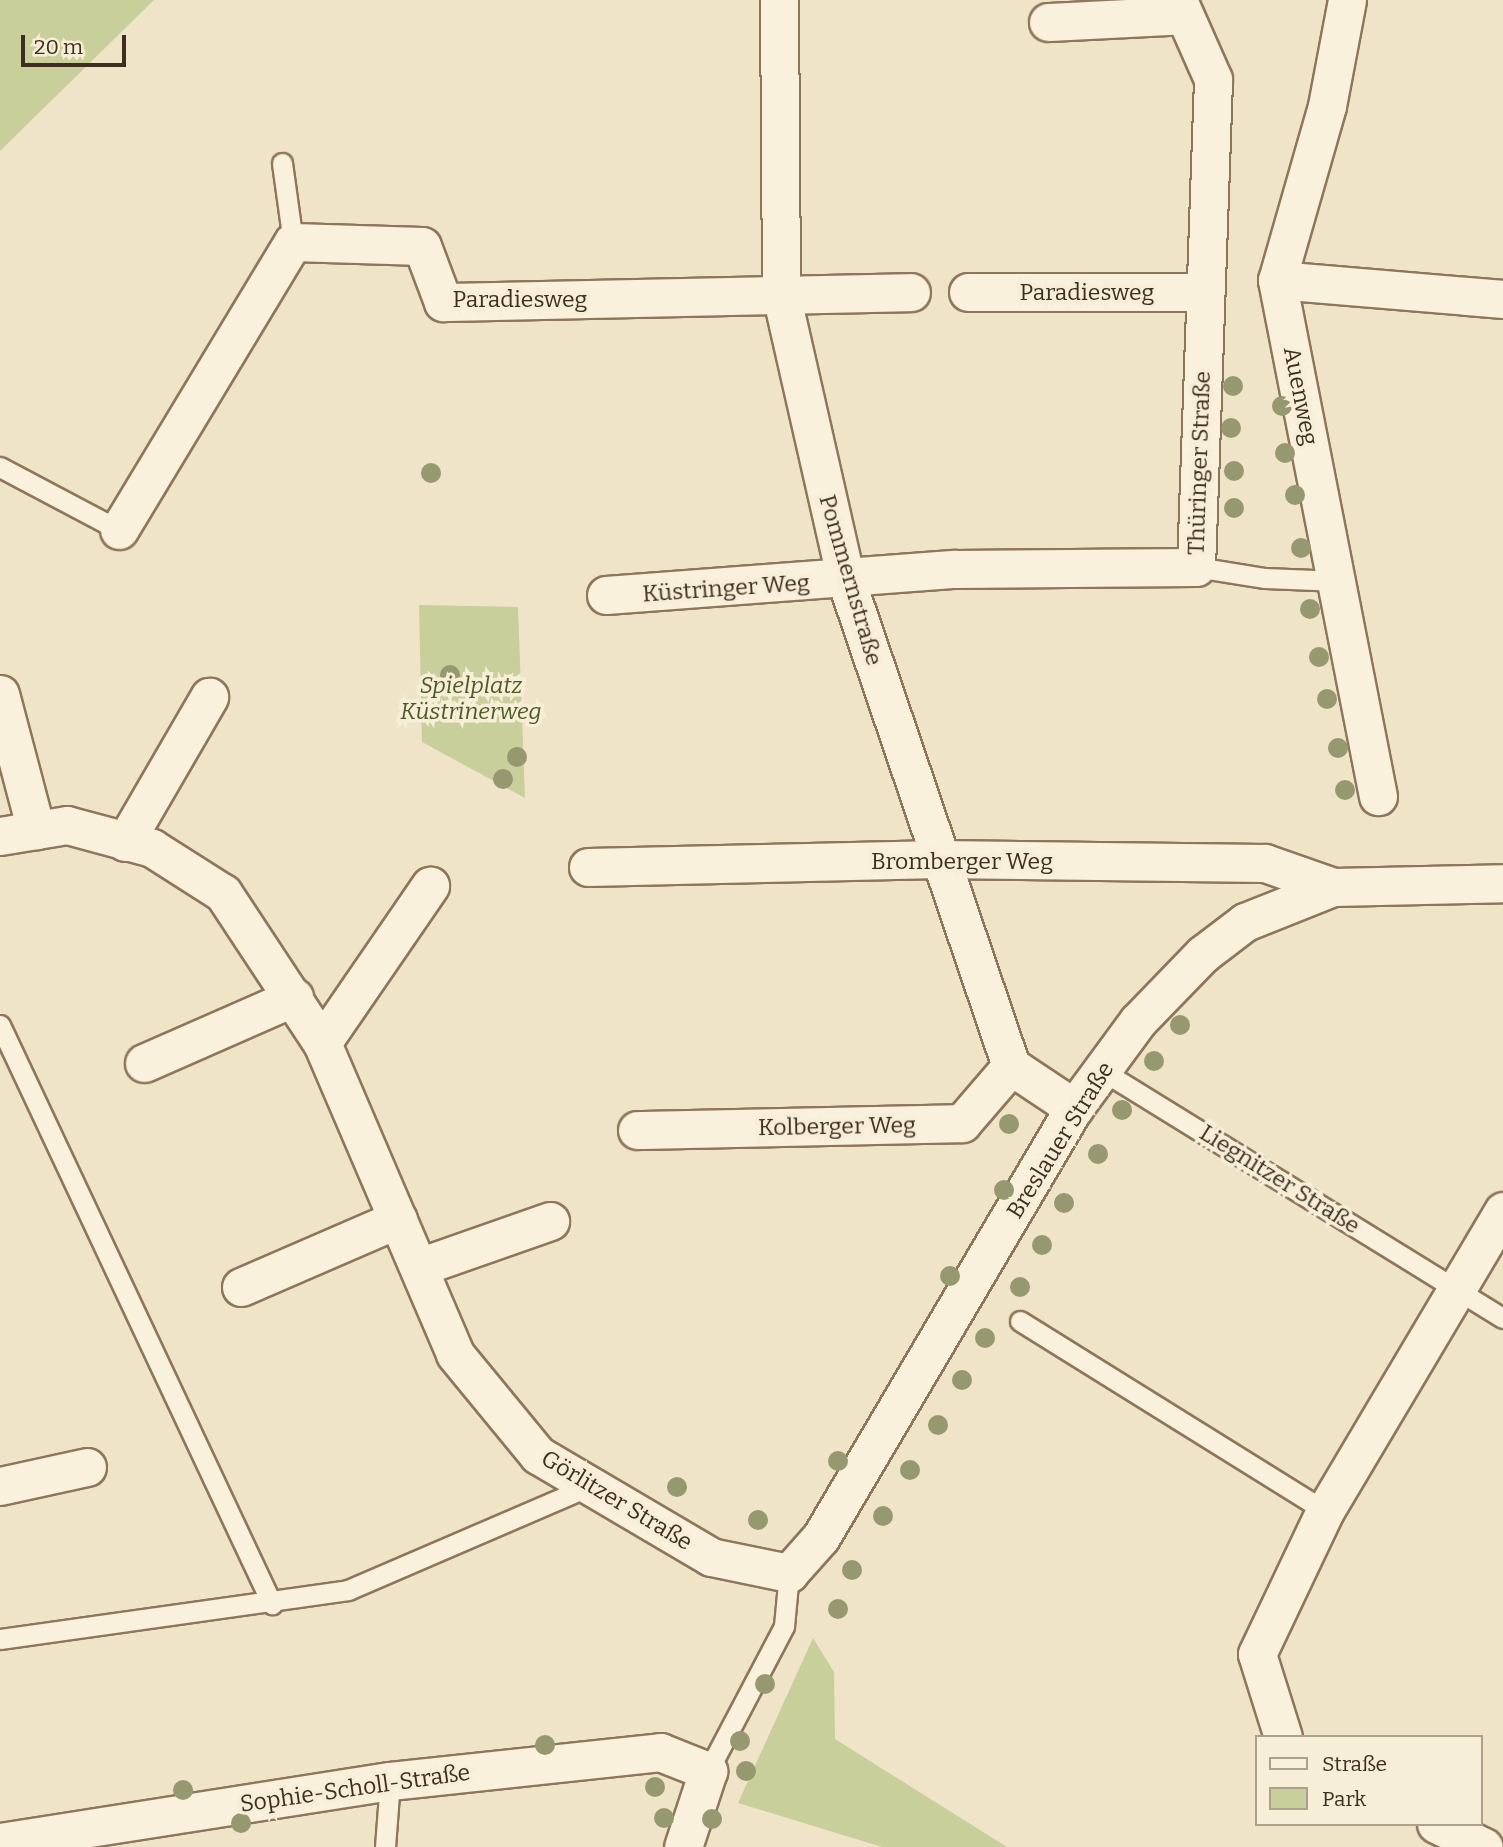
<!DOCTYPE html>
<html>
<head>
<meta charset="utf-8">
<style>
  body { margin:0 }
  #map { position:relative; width:1503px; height:1847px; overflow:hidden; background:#f0e4c8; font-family:Bitter,serif }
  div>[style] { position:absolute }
  .green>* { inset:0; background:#c9cf9b }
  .roads { filter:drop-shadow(2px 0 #8d765c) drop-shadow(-2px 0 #8d765c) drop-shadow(0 2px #8d765c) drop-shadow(0 -2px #8d765c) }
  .lane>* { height:19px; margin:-9.5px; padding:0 9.5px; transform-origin:9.5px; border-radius:9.5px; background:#faf1dc }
  .street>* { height:37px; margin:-18.5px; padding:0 18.5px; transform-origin:18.5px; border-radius:18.5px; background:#faf1dc }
  .trees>* { width:20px; height:20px; margin:-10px; border-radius:50%; background:#96986f }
  span { translate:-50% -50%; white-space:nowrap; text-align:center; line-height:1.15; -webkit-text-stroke:7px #f7eed8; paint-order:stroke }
  .street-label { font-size:23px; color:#3d2e20 }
  .park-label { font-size:23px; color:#4d5a26; font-style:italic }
  .legend { position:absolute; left:1255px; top:1735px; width:228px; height:91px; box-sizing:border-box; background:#f7eed8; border:2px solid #ada18e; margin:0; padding:9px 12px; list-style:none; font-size:21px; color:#3d2e20 }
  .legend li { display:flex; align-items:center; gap:14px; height:35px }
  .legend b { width:35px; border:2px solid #ada18e }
  .scale { position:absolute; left:21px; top:35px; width:105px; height:32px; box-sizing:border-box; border:4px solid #3d2e20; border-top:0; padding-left:9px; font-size:21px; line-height:24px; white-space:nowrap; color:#3d2e20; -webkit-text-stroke:5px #f7eed8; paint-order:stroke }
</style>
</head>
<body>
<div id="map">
  <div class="green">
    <i style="clip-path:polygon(0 0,154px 0,0 151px)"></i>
    <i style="clip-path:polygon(419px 605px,518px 607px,525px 798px,422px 742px)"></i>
    <i style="clip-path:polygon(813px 1638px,834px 1672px,835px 1739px,1007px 1847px,882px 1847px,738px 1803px)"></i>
  </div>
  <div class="roads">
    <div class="lane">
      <i style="left:282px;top:163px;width:80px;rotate:82.1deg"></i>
      <i style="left:0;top:467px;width:135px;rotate:27.9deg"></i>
      <i style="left:1196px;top:567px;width:70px;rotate:9.1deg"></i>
      <i style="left:1265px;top:578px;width:74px;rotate:2.3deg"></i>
      <i style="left:0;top:1025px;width:640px;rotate:64.84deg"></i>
      <i style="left:1101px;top:1070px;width:472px;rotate:31.7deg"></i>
      <i style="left:1020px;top:1321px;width:359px;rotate:31.9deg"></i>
      <i style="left:0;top:1639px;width:351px;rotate:-8deg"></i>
      <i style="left:348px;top:1590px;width:262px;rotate:-23.3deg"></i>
      <i style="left:708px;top:1771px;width:164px;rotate:-62.3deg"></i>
      <i style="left:784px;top:1626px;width:53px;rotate:-84.6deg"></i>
      <i style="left:385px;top:1847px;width:66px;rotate:-85.7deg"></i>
    </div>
    <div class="street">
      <i style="left:779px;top:0;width:294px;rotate:89.6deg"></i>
      <i style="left:781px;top:294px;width:293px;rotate:77.2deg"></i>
      <i style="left:846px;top:580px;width:513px;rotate:71.25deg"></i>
      <i style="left:1011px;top:1066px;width:76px;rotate:33.7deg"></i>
      <i style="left:1347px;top:0;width:108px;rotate:100.7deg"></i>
      <i style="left:1327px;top:106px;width:181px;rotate:106deg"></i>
      <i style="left:1277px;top:280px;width:526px;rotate:78.93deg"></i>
      <i style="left:1048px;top:22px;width:136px;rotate:-2.9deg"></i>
      <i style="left:1277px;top:280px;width:227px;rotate:4.8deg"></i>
      <i style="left:968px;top:292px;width:237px"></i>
      <i style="left:119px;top:530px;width:336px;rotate:-58.9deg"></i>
      <i style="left:293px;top:242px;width:129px;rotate:1.8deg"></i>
      <i style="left:422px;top:246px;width:60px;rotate:69.4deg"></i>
      <i style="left:443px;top:302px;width:468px;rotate:-1.2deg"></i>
      <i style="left:606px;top:595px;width:350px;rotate:-4.3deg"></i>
      <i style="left:955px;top:569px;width:241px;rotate:-0.5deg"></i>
      <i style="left:1196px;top:567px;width:488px;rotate:-88deg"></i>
      <i style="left:1213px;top:79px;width:86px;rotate:-113.9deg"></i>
      <i style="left:0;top:694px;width:141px;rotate:75.2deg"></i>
      <i style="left:0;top:836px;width:68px;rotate:-9.3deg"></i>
      <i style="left:67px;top:825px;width:88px;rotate:15.1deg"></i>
      <i style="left:152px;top:848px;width:84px;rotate:32.4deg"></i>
      <i style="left:223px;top:893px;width:180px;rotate:56.6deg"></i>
      <i style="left:322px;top:1043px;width:338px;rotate:66.8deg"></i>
      <i style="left:455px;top:1354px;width:131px;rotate:50.6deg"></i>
      <i style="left:538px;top:1455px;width:201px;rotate:30.5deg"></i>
      <i style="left:711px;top:1557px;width:80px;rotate:11.6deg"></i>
      <i style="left:789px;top:1573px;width:48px;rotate:-48.4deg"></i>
      <i style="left:821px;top:1537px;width:498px;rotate:-59.5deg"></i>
      <i style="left:1074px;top:1108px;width:108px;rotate:-53.7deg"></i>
      <i style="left:1138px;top:1021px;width:93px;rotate:-45.9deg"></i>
      <i style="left:1203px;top:954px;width:53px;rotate:-37.3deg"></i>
      <i style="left:1245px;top:922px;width:95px;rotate:-21.7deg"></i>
      <i style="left:1333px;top:887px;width:170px;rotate:-1.3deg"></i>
      <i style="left:125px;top:842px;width:168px;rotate:-59.9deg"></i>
      <i style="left:588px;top:867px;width:351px;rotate:-1.3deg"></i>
      <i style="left:939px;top:859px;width:326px;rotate:0.7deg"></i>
      <i style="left:1265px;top:863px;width:72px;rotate:19.4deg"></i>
      <i style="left:322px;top:1043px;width:191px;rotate:-55.5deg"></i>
      <i style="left:144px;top:1063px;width:164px;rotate:-23.7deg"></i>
      <i style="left:637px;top:1130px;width:325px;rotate:-1.2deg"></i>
      <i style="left:962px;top:1123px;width:75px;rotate:-49.3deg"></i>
      <i style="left:419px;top:1267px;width:139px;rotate:-19.3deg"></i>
      <i style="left:241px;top:1287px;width:171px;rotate:-23.4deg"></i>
      <i style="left:0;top:1486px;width:89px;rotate:-12.3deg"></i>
      <i style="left:1283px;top:1737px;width:87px;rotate:-107.4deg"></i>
      <i style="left:1257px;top:1654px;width:158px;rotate:-64.6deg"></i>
      <i style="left:1325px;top:1511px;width:349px;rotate:-59.3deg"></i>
      <i style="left:1436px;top:1824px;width:53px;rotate:25.6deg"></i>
      <i style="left:0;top:1842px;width:395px;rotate:-8.9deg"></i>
      <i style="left:390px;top:1781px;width:272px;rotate:-6.1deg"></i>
      <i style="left:660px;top:1752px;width:52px;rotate:21.6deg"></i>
      <i style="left:708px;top:1771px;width:80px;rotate:108.2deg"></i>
    </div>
  </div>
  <div class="trees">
    <i style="left:1233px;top:386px"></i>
    <i style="left:1282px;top:406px"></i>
    <i style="left:1231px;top:428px"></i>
    <i style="left:1285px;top:453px"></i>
    <i style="left:1234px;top:471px"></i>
    <i style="left:431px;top:473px"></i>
    <i style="left:1295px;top:495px"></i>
    <i style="left:1234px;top:508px"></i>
    <i style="left:1301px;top:548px"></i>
    <i style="left:1310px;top:609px"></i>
    <i style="left:1319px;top:657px"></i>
    <i style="left:450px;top:675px"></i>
    <i style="left:1327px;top:699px"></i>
    <i style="left:1338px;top:748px"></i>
    <i style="left:517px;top:757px"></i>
    <i style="left:503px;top:779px"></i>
    <i style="left:1345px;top:790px"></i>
    <i style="left:1180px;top:1025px"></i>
    <i style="left:1154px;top:1061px"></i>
    <i style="left:1122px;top:1110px"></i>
    <i style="left:1009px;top:1124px"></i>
    <i style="left:1098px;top:1154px"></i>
    <i style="left:1004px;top:1190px"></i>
    <i style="left:1064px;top:1203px"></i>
    <i style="left:1042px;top:1245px"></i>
    <i style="left:950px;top:1276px"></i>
    <i style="left:1020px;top:1287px"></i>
    <i style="left:985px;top:1338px"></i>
    <i style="left:962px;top:1380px"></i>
    <i style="left:938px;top:1425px"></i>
    <i style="left:838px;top:1461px"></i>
    <i style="left:910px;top:1470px"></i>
    <i style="left:677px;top:1487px"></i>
    <i style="left:883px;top:1516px"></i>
    <i style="left:758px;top:1520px"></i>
    <i style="left:852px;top:1570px"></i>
    <i style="left:838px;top:1609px"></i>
    <i style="left:765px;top:1684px"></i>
    <i style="left:740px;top:1741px"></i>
    <i style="left:545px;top:1745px"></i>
    <i style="left:746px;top:1771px"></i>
    <i style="left:655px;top:1787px"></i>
    <i style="left:183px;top:1790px"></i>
    <i style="left:664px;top:1818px"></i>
    <i style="left:712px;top:1819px"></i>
    <i style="left:241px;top:1823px"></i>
  </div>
  <div class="street-label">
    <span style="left:1087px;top:292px">Paradiesweg</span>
    <span style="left:520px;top:299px">Paradiesweg</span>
    <span style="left:1301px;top:396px;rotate:79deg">Auenweg</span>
    <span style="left:1199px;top:463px;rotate:-88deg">Thüringer Straße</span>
    <span style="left:851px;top:580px;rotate:74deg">Pommernstraße</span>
    <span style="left:726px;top:588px;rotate:-4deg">Küstringer Weg</span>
    <span style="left:962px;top:861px">Bromberger Weg</span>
    <span style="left:837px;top:1126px;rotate:-1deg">Kolberger Weg</span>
    <span style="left:1060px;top:1140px;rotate:-58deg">Breslauer Straße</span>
    <span style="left:1280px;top:1179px;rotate:32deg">Liegnitzer Straße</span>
    <span style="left:617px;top:1500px;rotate:31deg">Görlitzer Straße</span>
    <span style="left:355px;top:1788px;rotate:-8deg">Sophie-Scholl-Straße</span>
  </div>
  <div class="park-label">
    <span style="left:471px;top:698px">Spielplatz<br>Küstrinerweg</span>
  </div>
  <ul class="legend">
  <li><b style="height:9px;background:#faf1dc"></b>Straße</li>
  <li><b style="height:19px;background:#c9cf9b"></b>Park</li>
  </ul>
  <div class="scale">20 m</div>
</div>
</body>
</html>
